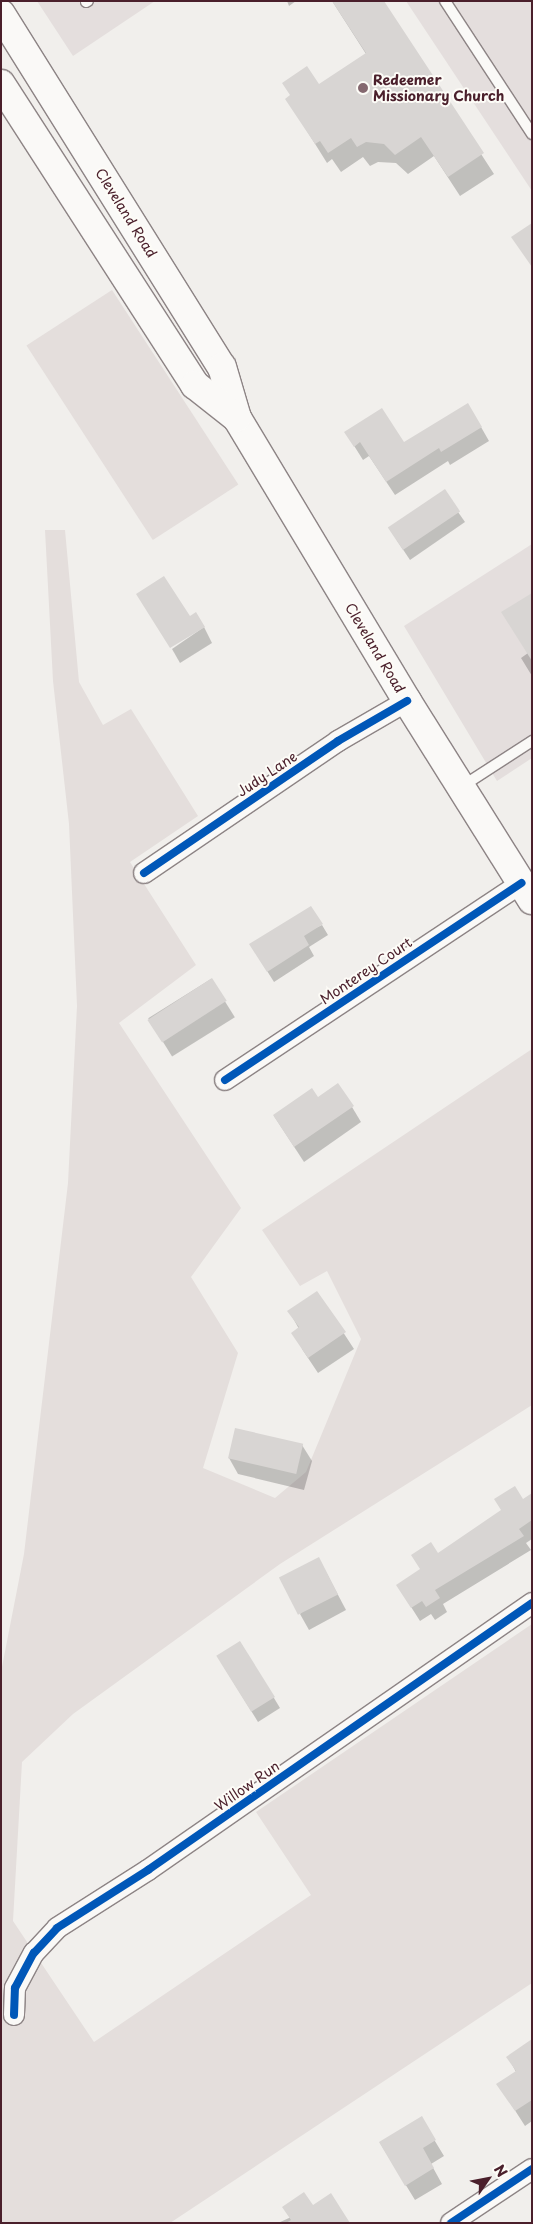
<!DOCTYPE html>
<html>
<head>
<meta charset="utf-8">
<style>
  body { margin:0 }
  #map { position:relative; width:533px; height:2224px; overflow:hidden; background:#f1efec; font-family:"Playpen Sans",sans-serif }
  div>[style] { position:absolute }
  .built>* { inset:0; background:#e4dedd }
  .green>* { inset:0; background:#e4dedc; transform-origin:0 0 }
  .shadow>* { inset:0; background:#0003; transform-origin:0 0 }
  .building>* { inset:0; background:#d8d5d3; transform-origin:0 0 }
  .roads { filter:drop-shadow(1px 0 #8d8485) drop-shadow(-1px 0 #8d8485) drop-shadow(0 1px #8d8485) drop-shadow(0 -1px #8d8485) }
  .service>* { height:10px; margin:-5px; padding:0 5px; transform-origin:5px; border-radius:5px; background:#faf9f7 }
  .minor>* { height:20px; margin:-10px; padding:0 10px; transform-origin:10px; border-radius:10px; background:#faf9f7 }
  .secondary>* { height:28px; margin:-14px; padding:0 14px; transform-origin:14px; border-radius:14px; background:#faf9f7 }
  .cycleway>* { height:8px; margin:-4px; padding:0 4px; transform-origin:4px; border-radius:4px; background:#0057b8 }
  .dots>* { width:14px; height:14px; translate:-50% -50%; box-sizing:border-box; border:2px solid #fdfcf7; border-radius:50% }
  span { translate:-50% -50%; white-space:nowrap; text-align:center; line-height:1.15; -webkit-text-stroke:4px #fdfcf7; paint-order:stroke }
  .poi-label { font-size:14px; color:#4a1f2b; font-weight:700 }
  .left { translate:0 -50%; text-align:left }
  .street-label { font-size:14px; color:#4a1f2b }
  .frame { position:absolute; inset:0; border:2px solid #4a1f2b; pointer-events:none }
  .north { position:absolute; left:463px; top:2154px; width:50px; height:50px; -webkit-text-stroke:4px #fdfcf7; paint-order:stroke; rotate:57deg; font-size:14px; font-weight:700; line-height:20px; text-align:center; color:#4a1f2b }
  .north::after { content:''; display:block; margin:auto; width:18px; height:22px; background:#4a1f2b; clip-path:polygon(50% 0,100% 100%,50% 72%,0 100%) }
</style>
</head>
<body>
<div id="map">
  <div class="built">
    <i style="clip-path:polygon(37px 1px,155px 1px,73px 56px)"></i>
    <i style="clip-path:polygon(406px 1px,532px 1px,532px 191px)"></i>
    <i style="clip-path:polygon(532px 544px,532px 758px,497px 781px,404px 626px)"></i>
  </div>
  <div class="green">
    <i style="left:112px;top:290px;width:232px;height:102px;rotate:57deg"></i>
    <i style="clip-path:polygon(45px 530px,65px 530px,79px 682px,103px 725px,131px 709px,198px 816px,130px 862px,196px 965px,119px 1023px,241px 1208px,191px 1277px,238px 1353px,203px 1468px,275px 1498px,306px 1472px,361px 1339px,327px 1271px,300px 1286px,262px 1230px,532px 1049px,532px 1405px,280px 1564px,73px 1714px,22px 1762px,13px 1921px,94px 2042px,311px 1895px,256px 1812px,532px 1624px,532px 1983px,170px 2223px,1px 2223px,1px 1672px,24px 1554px,68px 1183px,77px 1006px,69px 824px,53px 681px)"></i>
  </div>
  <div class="shadow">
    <i style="clip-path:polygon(287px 1px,296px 1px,289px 6px)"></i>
    <i style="clip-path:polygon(332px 1px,382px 1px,494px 174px,460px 196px,434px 156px,408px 174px,396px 163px,378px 162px,370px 166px,363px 157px,341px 172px,332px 159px,327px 163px,287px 99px,318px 86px,366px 54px)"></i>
    <i style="clip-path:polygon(481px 427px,489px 441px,450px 465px,448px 461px,395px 495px,369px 456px,363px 460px,346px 433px,404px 444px)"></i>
    <i style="clip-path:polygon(458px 512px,465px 522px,410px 560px,396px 539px)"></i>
    <i style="clip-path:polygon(532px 594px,532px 676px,521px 658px,528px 653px)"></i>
    <i style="clip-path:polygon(204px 627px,212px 643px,180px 663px,172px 649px)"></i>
    <i style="clip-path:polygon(322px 925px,328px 935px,309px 947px,314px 956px,274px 982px,257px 955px)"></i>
    <i style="left:211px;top:979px;width:45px;height:74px;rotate:58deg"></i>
    <i style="clip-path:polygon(318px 1098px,352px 1107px,361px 1122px,304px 1162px,274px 1116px)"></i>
    <i style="clip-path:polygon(317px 1292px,354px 1349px,318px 1373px,302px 1349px,299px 1329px,289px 1311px)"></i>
    <i style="clip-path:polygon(302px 1445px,312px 1461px,304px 1490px,238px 1474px,229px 1458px)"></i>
    <i style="clip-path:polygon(532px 1495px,532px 1539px,526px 1543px,531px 1550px,443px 1604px,447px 1612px,435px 1620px,431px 1614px,420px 1621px,406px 1599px,421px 1570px,438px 1554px)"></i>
    <i style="clip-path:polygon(327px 1574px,346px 1610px,309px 1630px,300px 1614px)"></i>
    <i style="clip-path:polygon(240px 1642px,280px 1708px,258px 1722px,224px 1667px)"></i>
    <i style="clip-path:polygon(532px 2049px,532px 2121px,525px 2126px,498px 2084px,516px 2072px,508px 2057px)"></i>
    <i style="clip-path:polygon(421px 2118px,444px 2156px,431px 2164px,442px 2184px,415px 2200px,380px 2143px)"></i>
    <i style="clip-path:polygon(313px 2207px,349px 2223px,278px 2223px)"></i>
  </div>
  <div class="building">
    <i style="clip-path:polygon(332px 1px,384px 1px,484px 153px,448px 177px,421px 137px,395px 155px,384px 144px,366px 142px,357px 147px,351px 138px,328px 153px,320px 141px,315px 144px,285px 99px,290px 95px,282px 83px,307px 66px,319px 84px,366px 53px)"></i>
    <i style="clip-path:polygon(532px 223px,532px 267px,511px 237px)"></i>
    <i style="clip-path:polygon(468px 403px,482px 427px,441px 452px,439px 448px,386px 482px,360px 442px,354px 447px,344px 432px,382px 408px,404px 442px)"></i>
    <i style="left:445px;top:489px;width:27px;height:69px;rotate:56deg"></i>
    <i style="clip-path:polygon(164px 576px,190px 616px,196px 612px,205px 627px,170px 648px,136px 594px)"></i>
    <i style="clip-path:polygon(532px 593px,532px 661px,501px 612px)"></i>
    <i style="clip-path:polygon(311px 906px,323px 924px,304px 936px,309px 945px,267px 972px,249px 944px)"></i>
    <i style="left:212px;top:978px;width:27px;height:77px;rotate:57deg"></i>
    <i style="clip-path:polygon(338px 1083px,354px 1106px,294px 1147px,273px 1115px,312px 1088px,318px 1097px)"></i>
    <i style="clip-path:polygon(317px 1291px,346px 1332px,308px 1358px,291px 1333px,299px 1327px,287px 1311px)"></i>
    <i style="left:235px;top:1428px;width:70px;height:31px;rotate:13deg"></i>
    <i style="clip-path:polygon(515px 1486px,523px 1499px,532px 1493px,532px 1520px,519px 1529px,524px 1536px,435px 1590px,440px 1598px,426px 1607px,422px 1601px,411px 1608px,396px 1585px,420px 1569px,411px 1555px,431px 1542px,438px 1553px,501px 1510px,494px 1499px)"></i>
    <i style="left:319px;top:1557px;width:42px;height:45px;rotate:63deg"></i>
    <i style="left:240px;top:1641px;width:66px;height:28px;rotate:58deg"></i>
    <i style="clip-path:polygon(532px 2039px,532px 2100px,515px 2111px,496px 2084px,516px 2071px,506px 2057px)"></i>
    <i style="clip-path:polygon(422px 2116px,436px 2140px,423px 2148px,434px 2168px,405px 2186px,379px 2142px)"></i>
    <i style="clip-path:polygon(304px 2192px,313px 2205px,331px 2193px,350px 2223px,286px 2223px,291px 2220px,282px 2207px)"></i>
  </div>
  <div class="roads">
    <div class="service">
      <i style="left:445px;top:1px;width:159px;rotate:56.8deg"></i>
      <i style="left:86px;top:2px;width:2px;rotate:-27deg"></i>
      <i style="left:461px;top:787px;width:85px;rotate:-32.9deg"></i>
    </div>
    <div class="minor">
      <i style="left:144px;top:873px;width:235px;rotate:-34.2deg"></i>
      <i style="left:338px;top:741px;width:80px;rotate:-30.1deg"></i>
      <i style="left:225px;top:1080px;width:356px;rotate:-33.6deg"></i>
      <i style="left:14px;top:2015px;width:27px;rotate:-88deg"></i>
      <i style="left:15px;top:1988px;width:40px;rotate:-62deg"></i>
      <i style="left:34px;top:1953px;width:34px;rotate:-47deg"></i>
      <i style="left:57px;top:1928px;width:108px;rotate:-32.5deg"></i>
      <i style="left:148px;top:1870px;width:468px;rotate:-34.8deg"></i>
      <i style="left:451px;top:2223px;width:97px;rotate:-33.7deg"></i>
    </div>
    <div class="secondary">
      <i style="left:1px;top:14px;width:416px;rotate:58deg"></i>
      <i style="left:222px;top:367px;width:53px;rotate:73.6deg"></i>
      <i style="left:237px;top:418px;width:330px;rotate:59deg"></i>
      <i style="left:407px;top:701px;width:235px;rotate:57.9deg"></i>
      <i style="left:1px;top:84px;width:358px;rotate:57.2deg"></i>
      <i style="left:195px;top:385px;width:53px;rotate:38.2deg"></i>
    </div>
  </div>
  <div class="cycleway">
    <i style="left:144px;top:873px;width:235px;rotate:-34.2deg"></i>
    <i style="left:338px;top:741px;width:80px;rotate:-30.1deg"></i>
    <i style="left:225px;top:1080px;width:356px;rotate:-33.6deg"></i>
    <i style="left:14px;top:2015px;width:27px;rotate:-88deg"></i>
    <i style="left:15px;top:1988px;width:40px;rotate:-62deg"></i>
    <i style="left:34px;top:1953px;width:34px;rotate:-47deg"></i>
    <i style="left:57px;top:1928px;width:108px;rotate:-32.5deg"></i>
    <i style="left:148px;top:1870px;width:468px;rotate:-34.8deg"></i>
    <i style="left:451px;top:2223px;width:97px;rotate:-33.7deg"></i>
  </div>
  <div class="dots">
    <i style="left:363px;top:88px;background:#84686f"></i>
  </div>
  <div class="poi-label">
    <span class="left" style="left:373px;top:88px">Redeemer<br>Missionary Church</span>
  </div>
  <div class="street-label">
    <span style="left:126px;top:213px;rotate:58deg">Cleveland Road</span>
    <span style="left:375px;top:648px;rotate:59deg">Cleveland Road</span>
    <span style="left:267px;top:774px;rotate:-34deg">Judy Lane</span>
    <span style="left:366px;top:971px;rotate:-34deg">Monterey Court</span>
    <span style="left:247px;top:1786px;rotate:-35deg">Willow Run</span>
  </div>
  <div class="frame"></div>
  <div class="north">N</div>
</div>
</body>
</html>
